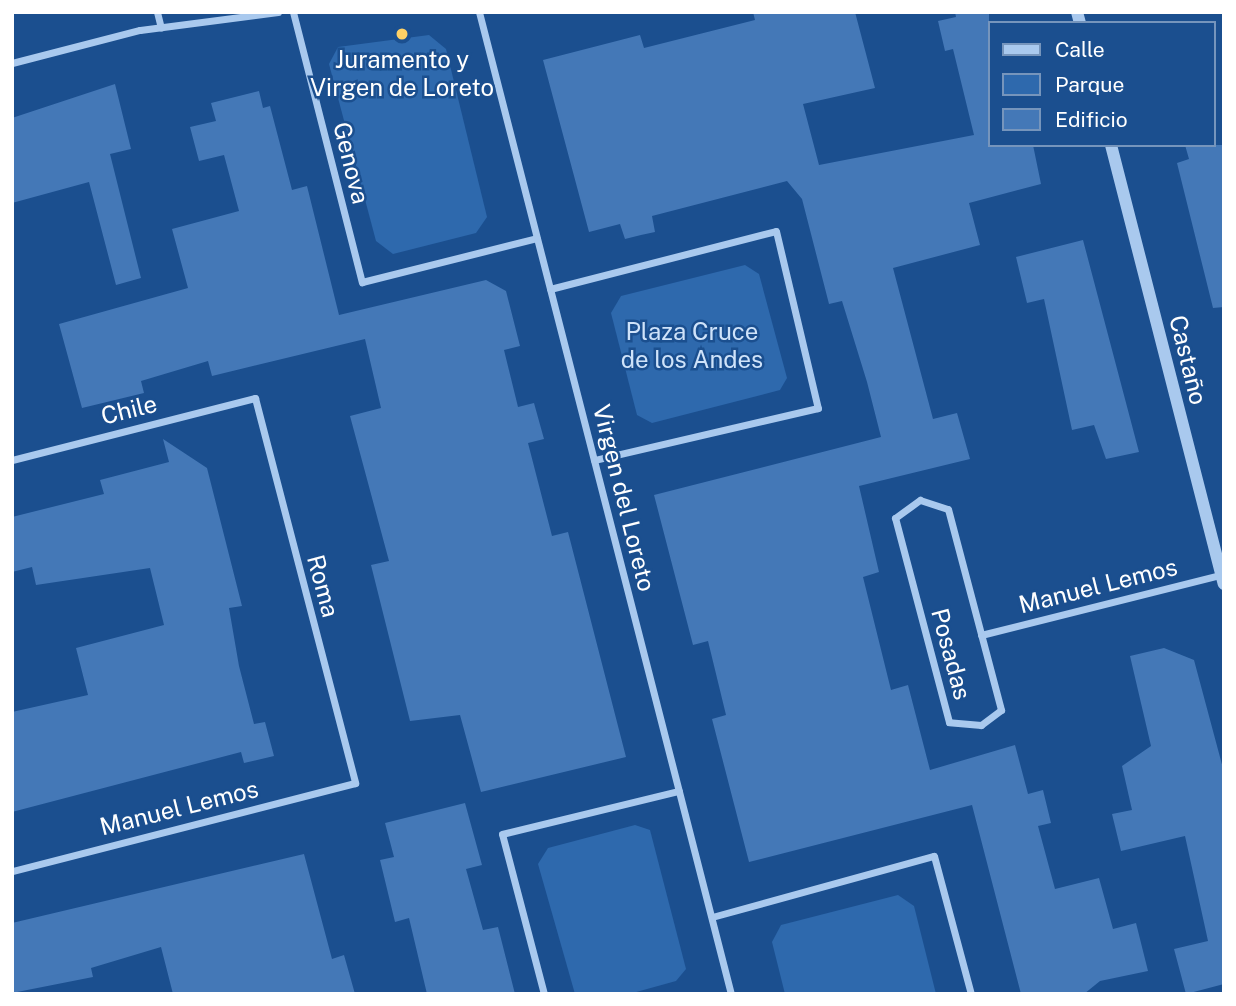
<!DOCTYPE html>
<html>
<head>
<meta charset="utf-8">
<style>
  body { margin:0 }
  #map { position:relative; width:1236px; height:1006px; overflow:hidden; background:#1b4f8f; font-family:"Public Sans",sans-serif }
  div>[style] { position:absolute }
  .green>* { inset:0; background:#2e69ad }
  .building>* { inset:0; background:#4478b7 }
  .minor>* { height:7px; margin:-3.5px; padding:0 3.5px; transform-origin:3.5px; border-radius:3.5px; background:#a9c9ee }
  .tertiary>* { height:12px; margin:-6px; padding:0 6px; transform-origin:6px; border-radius:6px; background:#a9c9ee }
  .dots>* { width:19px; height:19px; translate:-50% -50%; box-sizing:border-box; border:4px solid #1b4f8f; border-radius:50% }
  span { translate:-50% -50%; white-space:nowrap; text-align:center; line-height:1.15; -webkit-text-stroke:5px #1b4f8f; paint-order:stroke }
  .poi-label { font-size:24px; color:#fff }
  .street-label { font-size:24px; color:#fff }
  .park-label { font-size:24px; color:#cfe3fa }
  .frame { position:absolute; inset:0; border:14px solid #fff; pointer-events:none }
  .legend { position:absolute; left:988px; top:21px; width:228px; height:126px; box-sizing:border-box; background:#1b4f8f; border:2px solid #7695bc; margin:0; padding:9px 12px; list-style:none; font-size:21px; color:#fff }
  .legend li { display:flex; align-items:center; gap:14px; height:35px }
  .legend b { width:35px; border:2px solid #7695bc }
</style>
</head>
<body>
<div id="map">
  <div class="green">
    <i style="clip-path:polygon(429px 35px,446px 49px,487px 217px,476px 233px,393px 254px,376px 241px,329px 64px,338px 47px)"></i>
    <i style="clip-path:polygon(745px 265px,759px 274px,787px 378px,780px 390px,652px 423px,637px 415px,611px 313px,621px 296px)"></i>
    <i style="clip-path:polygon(635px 825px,650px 830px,686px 969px,676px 981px,629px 994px,575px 994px,538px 864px,548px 848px)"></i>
    <i style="clip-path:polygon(898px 895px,914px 906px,936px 994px,785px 994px,772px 942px,781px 925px)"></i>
  </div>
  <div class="building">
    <i style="clip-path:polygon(753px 12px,855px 12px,875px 88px,803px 104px,819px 165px,974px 135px,953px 49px,945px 51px,938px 21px,956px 17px,955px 12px,989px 12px,989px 145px,1033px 145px,1041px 184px,969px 203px,980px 245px,893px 268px,933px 419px,957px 413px,970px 459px,859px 486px,879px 572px,863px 577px,891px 690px,908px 685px,930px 770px,1015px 745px,1028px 794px,1043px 790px,1051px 823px,1038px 826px,1055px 889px,1099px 878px,1113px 929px,1136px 923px,1148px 971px,1100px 981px,1084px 994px,1021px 994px,972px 805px,749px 862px,712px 719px,726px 715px,708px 641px,693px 645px,654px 495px,881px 437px,867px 382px,842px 301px,829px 304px,802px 199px,787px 181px,652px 216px,655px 232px,641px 235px,625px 239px,620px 224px,589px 232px,543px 60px,640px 35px,644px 48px,755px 20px)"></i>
    <i style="clip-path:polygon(115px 84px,131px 149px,110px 154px,141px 278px,116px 285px,89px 182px,12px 203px,12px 118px)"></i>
    <i style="clip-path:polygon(259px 91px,263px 108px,270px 106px,292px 190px,307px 186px,339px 315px,486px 280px,506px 291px,520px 346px,504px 350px,518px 407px,534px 403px,544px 439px,528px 443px,552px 536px,568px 532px,626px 757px,481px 792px,460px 715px,410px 721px,371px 565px,389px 561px,350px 416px,381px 408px,365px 339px,212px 376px,208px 361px,141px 381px,144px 393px,82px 408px,59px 324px,188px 288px,172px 229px,239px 211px,224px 155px,199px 161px,190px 127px,216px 121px,211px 103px)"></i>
    <i style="clip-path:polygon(1185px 145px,1224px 145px,1224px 307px,1213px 308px,1177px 163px,1189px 159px)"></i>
    <i style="clip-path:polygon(1083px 240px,1139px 452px,1106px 459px,1094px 425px,1072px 430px,1044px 299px,1027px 303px,1016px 257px)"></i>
    <i style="clip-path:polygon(163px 439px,207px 468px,242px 606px,229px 608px,239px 666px,254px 724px,265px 722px,274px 756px,244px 763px,241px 752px,12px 812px,12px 712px,88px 695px,76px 648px,164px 625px,150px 568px,36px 585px,32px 567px,12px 572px,12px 517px,104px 494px,100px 480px,169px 462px)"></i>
    <i style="clip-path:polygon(1164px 648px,1194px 660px,1224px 772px,1224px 984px,1186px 994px,1174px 949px,1208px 941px,1185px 836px,1121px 851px,1112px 814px,1132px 810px,1122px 766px,1151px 746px,1130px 656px)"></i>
    <i style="clip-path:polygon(465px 803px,482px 865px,466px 869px,483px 930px,498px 927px,515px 994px,427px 994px,409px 918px,395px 922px,380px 860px,394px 857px,385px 823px)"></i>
    <i style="clip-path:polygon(304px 854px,332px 959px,344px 955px,355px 994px,173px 994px,161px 947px,91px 968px,93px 977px,12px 993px,12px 923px)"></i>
  </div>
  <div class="minor">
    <i style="left:157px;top:12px;width:16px;rotate:76deg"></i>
    <i style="left:293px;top:12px;width:279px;rotate:75.7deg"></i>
    <i style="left:362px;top:282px;width:180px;rotate:-14.1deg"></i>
    <i style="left:479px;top:12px;width:1014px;rotate:75.61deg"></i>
    <i style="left:12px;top:63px;width:132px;rotate:-14.5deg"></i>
    <i style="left:140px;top:30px;width:139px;rotate:-7.4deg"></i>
    <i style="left:550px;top:289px;width:233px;rotate:-14.4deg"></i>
    <i style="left:776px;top:231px;width:182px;rotate:76.7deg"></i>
    <i style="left:818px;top:408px;width:230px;rotate:166.9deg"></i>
    <i style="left:12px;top:460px;width:251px;rotate:-14.3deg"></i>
    <i style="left:255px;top:398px;width:398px;rotate:75.4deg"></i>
    <i style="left:355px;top:783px;width:354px;rotate:165.6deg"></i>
    <i style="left:920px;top:500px;width:29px;rotate:18deg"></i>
    <i style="left:948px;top:509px;width:208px;rotate:75.2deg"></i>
    <i style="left:1001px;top:710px;width:25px;rotate:143deg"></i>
    <i style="left:981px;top:725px;width:32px;rotate:-175deg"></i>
    <i style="left:949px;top:722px;width:211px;rotate:-104.8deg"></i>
    <i style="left:895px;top:518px;width:31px;rotate:-36deg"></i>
    <i style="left:981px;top:635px;width:251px;rotate:-14.1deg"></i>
    <i style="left:712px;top:917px;width:230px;rotate:-15.4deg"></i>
    <i style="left:934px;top:856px;width:143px;rotate:75deg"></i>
    <i style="left:544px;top:994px;width:165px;rotate:-104.7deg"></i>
    <i style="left:502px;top:834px;width:182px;rotate:-13.7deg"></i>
  </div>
  <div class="tertiary">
    <i style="left:1077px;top:12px;width:11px;rotate:75deg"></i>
    <i style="left:1111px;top:145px;width:453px;rotate:75.6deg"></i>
  </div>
  <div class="dots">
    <i style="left:402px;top:34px;background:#ffd166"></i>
  </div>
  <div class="poi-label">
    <span style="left:402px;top:74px">Juramento y<br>Virgen de Loreto</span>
  </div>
  <div class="street-label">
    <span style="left:351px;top:163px;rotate:76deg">Genova</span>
    <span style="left:1188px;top:360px;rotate:76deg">Castaño</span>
    <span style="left:129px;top:410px;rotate:-14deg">Chile</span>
    <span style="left:624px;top:498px;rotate:76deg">Virgen del Loreto</span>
    <span style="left:323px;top:586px;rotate:75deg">Roma</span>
    <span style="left:1098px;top:586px;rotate:-14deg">Manuel Lemos</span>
    <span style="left:951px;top:654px;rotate:75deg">Posadas</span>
    <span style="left:179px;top:808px;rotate:-14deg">Manuel Lemos</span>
  </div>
  <div class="park-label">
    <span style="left:692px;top:346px">Plaza Cruce<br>de los Andes</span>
  </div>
  <div class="frame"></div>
  <ul class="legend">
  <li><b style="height:9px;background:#a9c9ee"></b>Calle</li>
  <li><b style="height:19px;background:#2e69ad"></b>Parque</li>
  <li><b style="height:19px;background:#4478b7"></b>Edificio</li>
  </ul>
</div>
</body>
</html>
